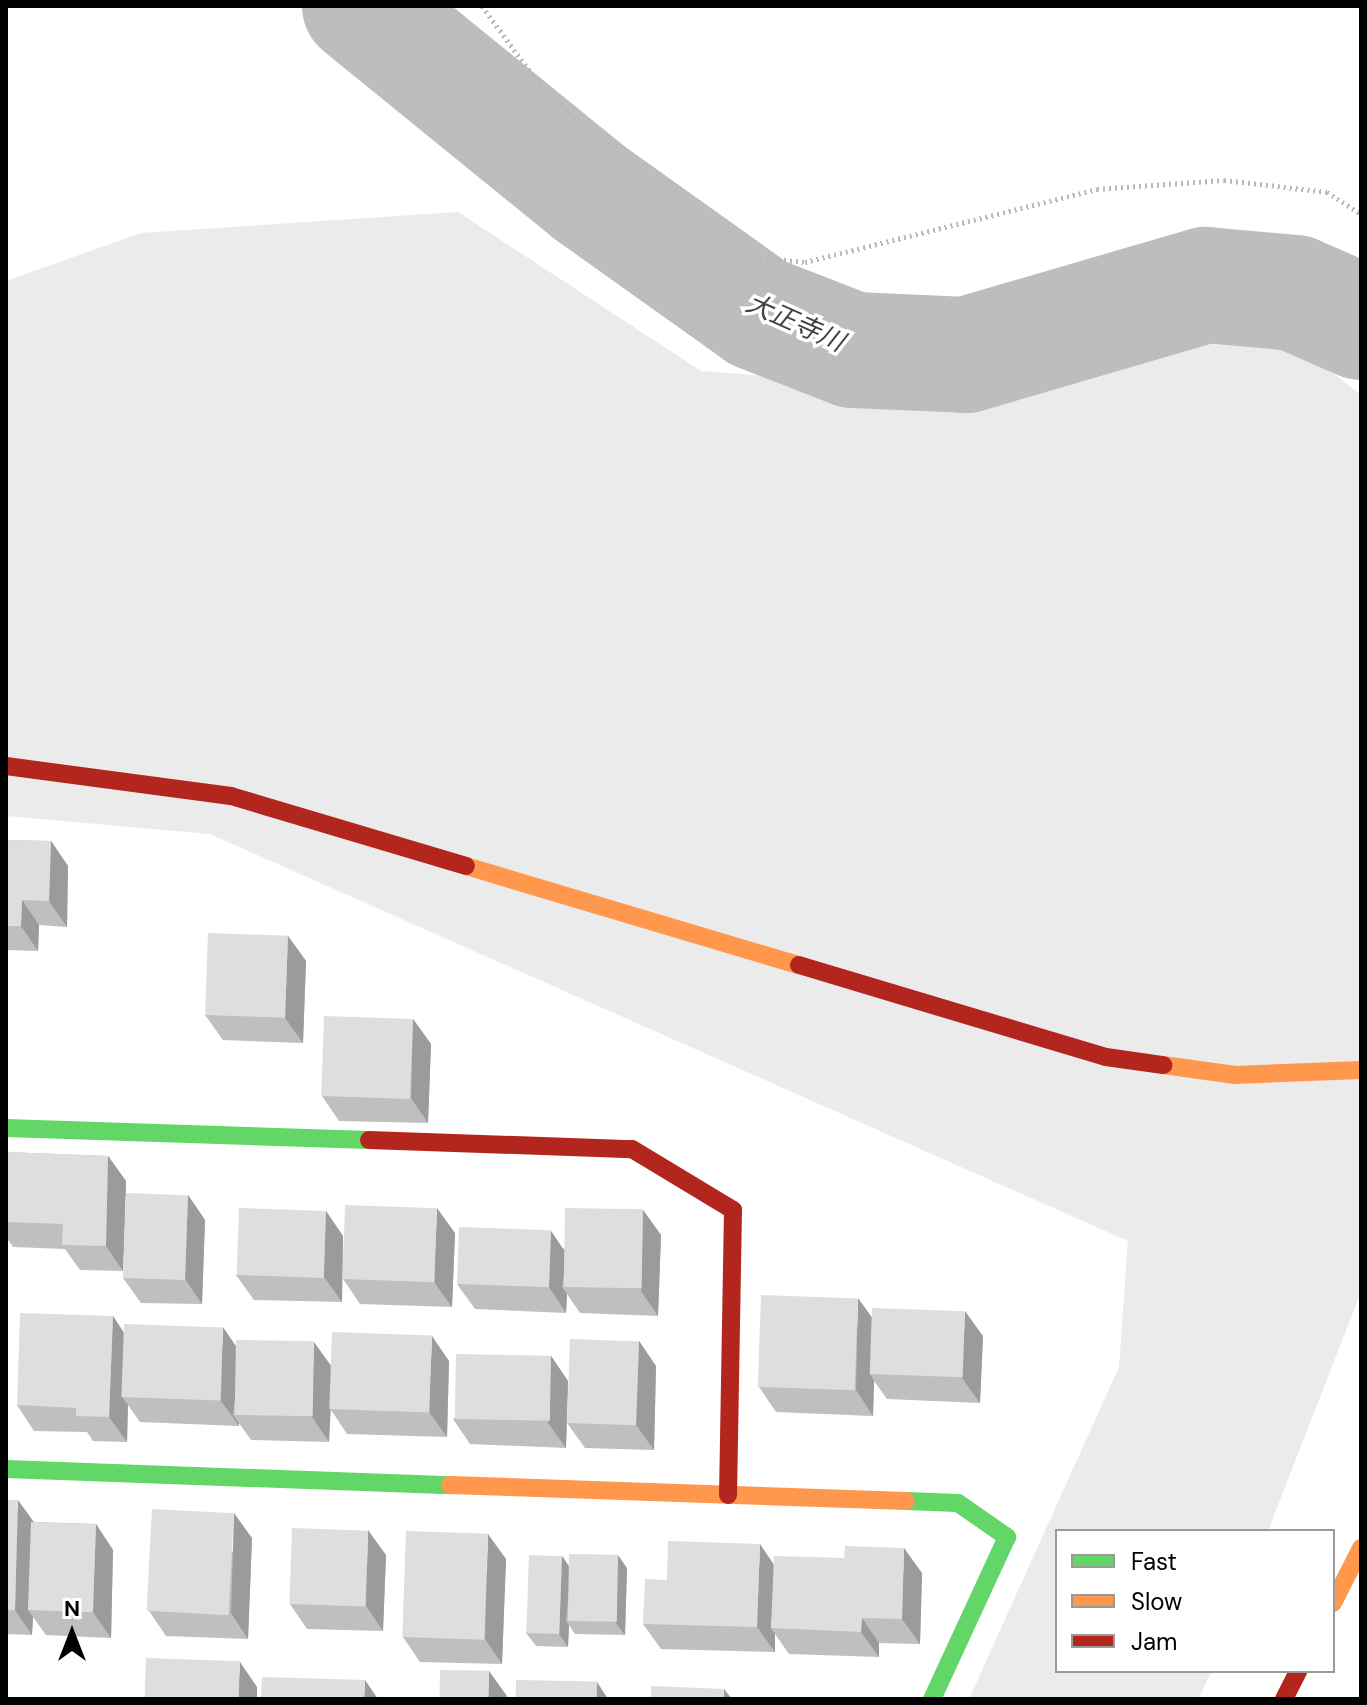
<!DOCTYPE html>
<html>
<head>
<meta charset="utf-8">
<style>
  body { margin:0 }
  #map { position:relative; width:1367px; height:1705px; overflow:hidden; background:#fff; font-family:"DM Sans","Noto Sans JP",sans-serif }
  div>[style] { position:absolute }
  .green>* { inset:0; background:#ebebeb }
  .river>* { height:116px; margin:-58px; padding:0 58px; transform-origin:58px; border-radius:58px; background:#bdbdbd }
  .path>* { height:5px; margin-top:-2.5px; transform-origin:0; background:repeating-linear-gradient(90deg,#b9b9b9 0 2px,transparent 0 6px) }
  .fast>* { height:18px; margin:-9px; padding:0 9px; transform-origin:9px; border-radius:9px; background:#63d668 }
  .slow>* { height:18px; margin:-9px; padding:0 9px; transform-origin:9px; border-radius:9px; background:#ff974d }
  .jam>* { height:18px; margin:-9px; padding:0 9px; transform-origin:9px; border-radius:9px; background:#b3261e }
  .wall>* { inset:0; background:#bfbfbf }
  .shaded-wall>* { inset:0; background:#9b9b9b }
  .building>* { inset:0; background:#dedede; transform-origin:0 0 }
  span { translate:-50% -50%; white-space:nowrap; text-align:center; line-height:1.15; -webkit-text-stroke:7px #fff; paint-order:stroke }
  .water-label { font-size:26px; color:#424242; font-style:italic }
  .frame { position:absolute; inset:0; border:8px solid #000; pointer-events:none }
  .legend { position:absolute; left:1055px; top:1529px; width:280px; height:144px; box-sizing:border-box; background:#fff; border:2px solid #999; margin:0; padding:10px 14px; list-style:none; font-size:24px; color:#000 }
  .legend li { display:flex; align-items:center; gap:16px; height:40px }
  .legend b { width:40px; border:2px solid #999 }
  .north { position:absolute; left:32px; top:1593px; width:80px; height:80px; -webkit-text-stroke:6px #fff; paint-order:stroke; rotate:0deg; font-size:22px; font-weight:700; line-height:32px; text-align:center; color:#000 }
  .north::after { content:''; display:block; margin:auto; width:28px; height:36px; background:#000; clip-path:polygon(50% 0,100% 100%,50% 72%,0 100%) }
</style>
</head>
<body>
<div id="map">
  <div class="green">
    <i style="clip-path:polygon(458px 212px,701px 371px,1005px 394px,1260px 316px,1361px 395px,1361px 1292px,1268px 1531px,1057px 1531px,1057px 1671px,1212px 1671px,1198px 1699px,969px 1699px,1119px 1367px,1128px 1241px,210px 834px,6px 816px,6px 281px,141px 233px)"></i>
  </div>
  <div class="river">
    <i style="left:360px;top:6px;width:296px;rotate:39.1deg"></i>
    <i style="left:590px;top:193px;width:206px;rotate:35.5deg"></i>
    <i style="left:758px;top:313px;width:102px;rotate:21.3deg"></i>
    <i style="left:853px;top:350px;width:113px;rotate:2.5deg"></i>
    <i style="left:966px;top:355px;width:250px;rotate:-16.3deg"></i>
    <i style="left:1206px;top:285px;width:89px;rotate:5.1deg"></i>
    <i style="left:1295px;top:293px;width:72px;rotate:23.7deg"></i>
  </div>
  <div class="path">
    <i style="left:482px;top:6px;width:97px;rotate:53.8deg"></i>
    <i style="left:539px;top:84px;width:153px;rotate:44.7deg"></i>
    <i style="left:648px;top:192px;width:119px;rotate:32.6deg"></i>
    <i style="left:748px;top:256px;width:57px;rotate:6deg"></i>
    <i style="left:805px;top:262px;width:301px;rotate:-14deg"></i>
    <i style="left:1097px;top:189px;width:127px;rotate:-4.1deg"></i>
    <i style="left:1224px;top:180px;width:104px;rotate:6.6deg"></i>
    <i style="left:1327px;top:192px;width:40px;rotate:32.9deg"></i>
  </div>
  <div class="fast">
    <i style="left:6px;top:1128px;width:363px;rotate:1.9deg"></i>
    <i style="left:6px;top:1469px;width:444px;rotate:2.1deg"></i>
    <i style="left:906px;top:1501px;width:52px;rotate:2.2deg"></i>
    <i style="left:958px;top:1503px;width:60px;rotate:34.8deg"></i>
    <i style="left:1007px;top:1537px;width:179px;rotate:114.8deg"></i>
  </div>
  <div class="slow">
    <i style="left:466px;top:866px;width:347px;rotate:16.6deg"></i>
    <i style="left:1163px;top:1065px;width:73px;rotate:7.9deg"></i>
    <i style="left:1235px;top:1075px;width:126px;rotate:-2.3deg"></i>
    <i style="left:450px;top:1485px;width:456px;rotate:2deg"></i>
    <i style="left:1333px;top:1603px;width:62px;rotate:-63deg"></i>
  </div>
  <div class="jam">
    <i style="left:6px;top:766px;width:227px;rotate:7.6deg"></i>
    <i style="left:231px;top:796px;width:245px;rotate:16.6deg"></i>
    <i style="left:799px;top:965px;width:320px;rotate:16.7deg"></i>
    <i style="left:1106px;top:1057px;width:58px;rotate:8deg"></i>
    <i style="left:369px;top:1140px;width:263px;rotate:2deg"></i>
    <i style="left:632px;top:1149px;width:118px;rotate:31.1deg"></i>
    <i style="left:733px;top:1210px;width:285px;rotate:91deg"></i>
    <i style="left:1284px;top:1699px;width:31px;rotate:-63deg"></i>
  </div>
  <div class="wall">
    <i style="clip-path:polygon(6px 840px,51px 841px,68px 866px,67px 927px,39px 925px,38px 951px,6px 950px)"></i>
    <i style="clip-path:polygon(288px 936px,306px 961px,303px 1043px,223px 1040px,205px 1015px)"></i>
    <i style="clip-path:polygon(413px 1019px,431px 1044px,428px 1123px,339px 1121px,322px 1096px)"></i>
    <i style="clip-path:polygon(6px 1152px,108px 1156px,126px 1181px,123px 1271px,80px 1270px,65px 1249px,13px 1247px,6px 1237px)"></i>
    <i style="clip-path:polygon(188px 1195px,205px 1220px,202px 1304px,141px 1303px,123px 1278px)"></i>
    <i style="clip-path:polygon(643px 1210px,661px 1235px,658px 1316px,580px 1313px,567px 1294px,566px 1313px,475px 1309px,457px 1284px,551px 1231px,563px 1249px)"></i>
    <i style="clip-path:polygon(326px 1211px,343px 1236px,342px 1302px,254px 1300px,236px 1275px)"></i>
    <i style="clip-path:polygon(455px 1233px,452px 1307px,360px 1304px,343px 1279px)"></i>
    <i style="clip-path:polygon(113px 1316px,124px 1333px,236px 1346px,331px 1366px,449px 1361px,447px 1437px,347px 1434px,331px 1410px,329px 1442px,251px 1440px,239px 1423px,239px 1426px,140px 1422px,128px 1405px,127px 1442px,93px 1441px,87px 1432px,34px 1431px,17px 1405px)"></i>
    <i style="clip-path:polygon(871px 1317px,983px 1336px,980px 1403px,887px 1399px,874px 1381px,873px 1416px,776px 1412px,759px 1387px)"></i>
    <i style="clip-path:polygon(639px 1341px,656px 1366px,654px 1450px,585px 1448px,567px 1423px)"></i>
    <i style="clip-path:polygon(551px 1356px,568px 1381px,566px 1448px,470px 1444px,453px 1419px)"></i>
    <i style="clip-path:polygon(6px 1500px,34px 1522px,96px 1524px,113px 1550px,111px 1638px,46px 1635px,33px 1617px,32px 1635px,6px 1634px)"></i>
    <i style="clip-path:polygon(252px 1538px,248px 1639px,166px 1636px,149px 1611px)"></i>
    <i style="clip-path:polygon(386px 1555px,383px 1631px,307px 1629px,290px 1604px)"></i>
    <i style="clip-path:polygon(562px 1556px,568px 1565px,627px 1568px,625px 1635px,575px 1634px,569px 1625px,568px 1647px,536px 1646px,526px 1633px)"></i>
    <i style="clip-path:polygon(506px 1559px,502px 1664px,420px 1662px,403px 1637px)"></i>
    <i style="clip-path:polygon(773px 1564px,922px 1573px,920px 1644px,879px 1643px,879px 1657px,789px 1654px,775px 1634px,775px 1652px,661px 1649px,643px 1624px,667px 1580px)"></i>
  </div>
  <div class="shaded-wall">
    <i style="clip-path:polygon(51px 841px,68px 866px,67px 927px,49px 901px)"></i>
    <i style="clip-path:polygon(22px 900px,39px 925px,38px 951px,21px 926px)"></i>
    <i style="clip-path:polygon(288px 936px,306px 961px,303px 1043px,285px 1018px)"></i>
    <i style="clip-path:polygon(413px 1019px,431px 1044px,428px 1123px,411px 1098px)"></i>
    <i style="clip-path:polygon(108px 1156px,126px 1181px,123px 1271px,106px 1246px)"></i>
    <i style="clip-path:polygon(188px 1195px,205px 1220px,202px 1304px,185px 1279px)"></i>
    <i style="clip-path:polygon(437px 1208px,455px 1233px,452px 1307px,434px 1282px)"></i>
    <i style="clip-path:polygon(643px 1210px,661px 1235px,658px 1316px,641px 1291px)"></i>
    <i style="clip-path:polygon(326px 1211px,343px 1236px,342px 1302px,324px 1277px)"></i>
    <i style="clip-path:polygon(551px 1231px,568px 1256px,562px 1287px,567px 1294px,566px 1313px,549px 1287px)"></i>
    <i style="clip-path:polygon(858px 1298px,876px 1323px,870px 1374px,874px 1381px,873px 1416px,856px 1390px)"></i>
    <i style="clip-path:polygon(965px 1311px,983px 1336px,980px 1403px,962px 1378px)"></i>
    <i style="clip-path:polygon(113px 1316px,130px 1342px,122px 1397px,128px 1405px,127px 1442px,109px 1417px)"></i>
    <i style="clip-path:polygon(223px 1327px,240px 1352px,233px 1415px,239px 1423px,239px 1426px,221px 1401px)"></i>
    <i style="clip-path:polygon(432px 1336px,449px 1361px,447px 1437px,429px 1412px)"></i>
    <i style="clip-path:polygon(639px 1341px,656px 1366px,654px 1450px,636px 1425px)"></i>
    <i style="clip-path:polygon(314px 1342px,332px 1367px,329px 1442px,312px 1417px)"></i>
    <i style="clip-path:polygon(551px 1356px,568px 1381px,566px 1448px,548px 1423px)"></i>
    <i style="clip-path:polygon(18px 1500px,36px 1525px,28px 1610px,33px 1617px,32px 1635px,15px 1610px)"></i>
    <i style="clip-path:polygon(234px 1513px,252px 1538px,248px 1639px,231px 1613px)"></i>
    <i style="clip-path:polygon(96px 1524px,113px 1550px,111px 1638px,93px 1612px)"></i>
    <i style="clip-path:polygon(368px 1530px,386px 1555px,383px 1631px,366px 1606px)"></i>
    <i style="clip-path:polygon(488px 1534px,506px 1559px,502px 1664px,485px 1639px)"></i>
    <i style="clip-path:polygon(760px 1544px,777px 1569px,771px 1628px,775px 1634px,775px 1652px,757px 1627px)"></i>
    <i style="clip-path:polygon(904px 1548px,922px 1573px,920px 1644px,902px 1619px)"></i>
    <i style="clip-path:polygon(618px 1555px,627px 1568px,625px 1635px,615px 1622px)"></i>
    <i style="clip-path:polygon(562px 1556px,571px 1569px,566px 1621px,569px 1625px,568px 1647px,559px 1634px)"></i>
    <i style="clip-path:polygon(862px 1618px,879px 1643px,879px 1657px,861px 1632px)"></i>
    <i style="clip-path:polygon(240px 1662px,257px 1687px,257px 1699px,238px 1699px)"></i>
    <i style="clip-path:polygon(489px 1671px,507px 1696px,506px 1699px,488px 1699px)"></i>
    <i style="clip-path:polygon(365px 1680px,378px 1699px,364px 1699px)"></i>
    <i style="clip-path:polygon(597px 1682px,608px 1699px,596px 1699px)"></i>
    <i style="clip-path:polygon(724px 1689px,732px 1699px,724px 1699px)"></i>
  </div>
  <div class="building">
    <i style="clip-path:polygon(6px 840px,51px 841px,49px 901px,22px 900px,21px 926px,6px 926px)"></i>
    <i style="left:208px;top:933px;width:80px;height:82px;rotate:2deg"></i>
    <i style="left:324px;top:1016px;width:89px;height:80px;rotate:2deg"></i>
    <i style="clip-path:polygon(6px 1152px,108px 1156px,106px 1246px,62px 1245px,63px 1224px,6px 1222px)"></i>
    <i style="left:126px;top:1193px;width:62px;height:85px;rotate:2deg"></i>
    <i style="left:345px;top:1205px;width:92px;height:74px;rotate:2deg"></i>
    <i style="left:239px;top:1208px;width:87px;height:67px;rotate:2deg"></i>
    <i style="left:565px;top:1208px;width:78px;height:79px;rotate:1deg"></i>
    <i style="left:459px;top:1227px;width:92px;height:57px;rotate:2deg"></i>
    <i style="left:761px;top:1295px;width:97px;height:92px;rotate:2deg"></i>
    <i style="left:872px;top:1308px;width:93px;height:66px;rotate:2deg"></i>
    <i style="clip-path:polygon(20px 1313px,113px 1316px,109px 1417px,76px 1416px,76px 1408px,17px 1405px)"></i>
    <i style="left:124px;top:1324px;width:99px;height:73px;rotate:2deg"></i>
    <i style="left:332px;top:1332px;width:100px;height:77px;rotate:2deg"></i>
    <i style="left:570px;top:1339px;width:69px;height:84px;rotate:2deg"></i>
    <i style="left:236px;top:1340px;width:78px;height:75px;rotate:1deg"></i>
    <i style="left:456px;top:1354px;width:95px;height:65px;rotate:1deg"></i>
    <i style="clip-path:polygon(6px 1500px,18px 1500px,15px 1610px,6px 1610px)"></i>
    <i style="left:152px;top:1509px;width:82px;height:102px;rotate:3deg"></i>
    <i style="left:31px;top:1522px;width:65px;height:88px;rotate:2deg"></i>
    <i style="left:292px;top:1528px;width:76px;height:76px;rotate:2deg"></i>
    <i style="left:406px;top:1531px;width:82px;height:106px;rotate:2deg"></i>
    <i style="clip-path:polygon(668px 1541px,760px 1544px,757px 1627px,643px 1624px,645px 1579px,667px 1580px)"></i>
    <i style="clip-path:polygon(845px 1546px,904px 1548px,902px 1619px,862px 1618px,861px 1632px,771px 1628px,774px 1556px,844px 1558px)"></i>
    <i style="left:569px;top:1554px;width:49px;height:67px;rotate:1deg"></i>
    <i style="left:529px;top:1555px;width:33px;height:78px;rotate:2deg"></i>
    <i style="left:146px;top:1658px;width:94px;height:41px;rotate:2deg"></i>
    <i style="left:440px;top:1670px;width:49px;height:29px;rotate:1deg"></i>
    <i style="clip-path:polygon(262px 1677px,365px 1680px,364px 1699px,261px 1699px)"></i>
    <i style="left:516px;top:1680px;width:81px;height:19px;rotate:1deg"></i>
    <i style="clip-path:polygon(651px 1686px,724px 1689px,724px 1699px,651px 1699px)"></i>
  </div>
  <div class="water-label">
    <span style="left:795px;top:323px;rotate:24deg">大正寺川</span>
  </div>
  <div class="frame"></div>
  <ul class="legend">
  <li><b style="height:10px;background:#63d668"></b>Fast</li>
  <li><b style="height:10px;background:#ff974d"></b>Slow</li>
  <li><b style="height:10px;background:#b3261e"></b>Jam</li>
  </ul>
  <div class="north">N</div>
</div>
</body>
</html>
